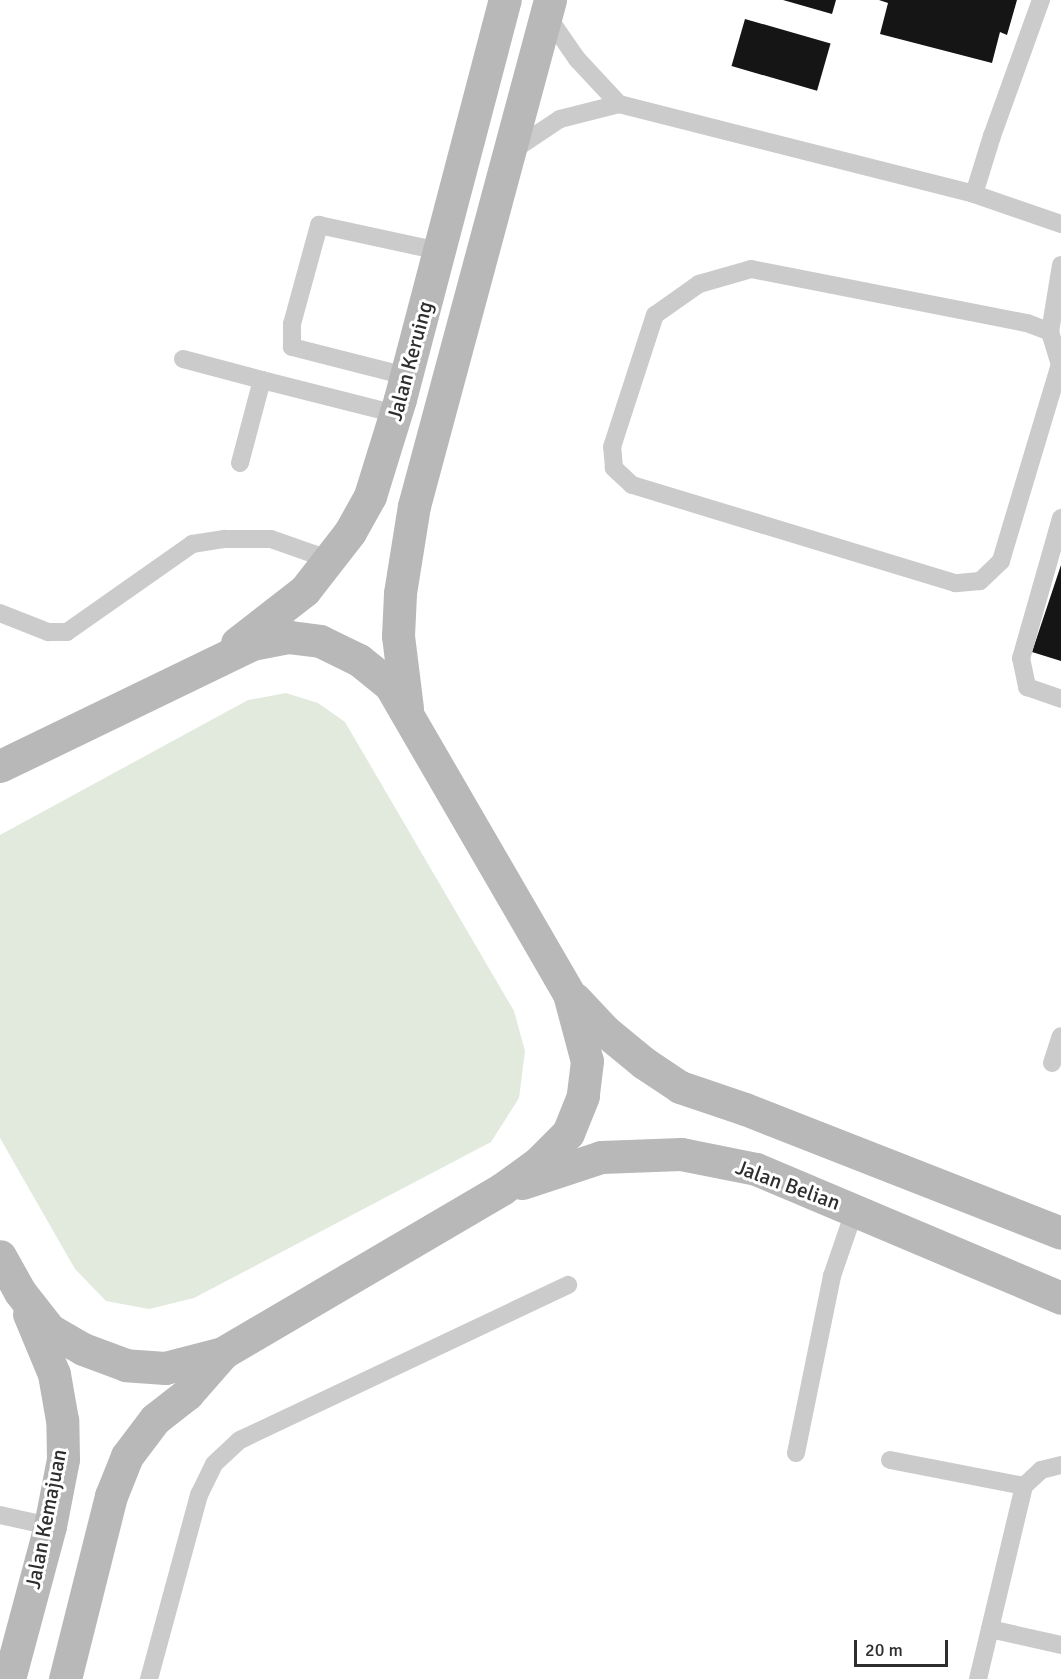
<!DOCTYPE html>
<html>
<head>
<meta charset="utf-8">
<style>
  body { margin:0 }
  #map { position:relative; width:1061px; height:1679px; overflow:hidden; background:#fff; font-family:Signika,sans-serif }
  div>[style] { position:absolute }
  .green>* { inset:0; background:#e1eadd }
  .building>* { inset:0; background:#151515; transform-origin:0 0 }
  .lane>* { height:18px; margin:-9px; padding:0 9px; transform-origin:9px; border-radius:9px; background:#cbcbcb }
  .secondary>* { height:33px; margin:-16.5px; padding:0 16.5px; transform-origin:16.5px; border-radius:16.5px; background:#b8b8b8 }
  span { translate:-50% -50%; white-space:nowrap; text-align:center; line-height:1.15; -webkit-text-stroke:6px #fff; paint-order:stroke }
  .street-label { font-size:21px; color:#2e2e2e }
  .scale { position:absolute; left:854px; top:1640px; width:94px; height:27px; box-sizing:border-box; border:3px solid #2e2e2e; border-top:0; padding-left:8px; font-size:18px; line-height:21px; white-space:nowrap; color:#2e2e2e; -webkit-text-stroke:4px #fff; paint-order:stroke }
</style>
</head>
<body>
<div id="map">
  <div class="green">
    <i style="clip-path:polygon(286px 693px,318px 703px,345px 722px,514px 1011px,525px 1051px,519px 1098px,491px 1142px,194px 1298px,149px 1309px,106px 1301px,75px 1269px,0 1138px,0 835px,248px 700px)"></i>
  </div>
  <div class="building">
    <i style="clip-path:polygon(783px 0,836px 0,832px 14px)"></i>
    <i style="clip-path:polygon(879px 0,1017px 0,1007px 35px,1000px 32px,992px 63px,880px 34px,888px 3px)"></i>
    <i style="left:745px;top:19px;width:89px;height:49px;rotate:16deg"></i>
    <i style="clip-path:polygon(1061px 565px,1061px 661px,1032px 652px)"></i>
  </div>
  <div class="lane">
    <i style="left:546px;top:14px;width:55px;rotate:55.4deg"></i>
    <i style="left:577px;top:59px;width:62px;rotate:47deg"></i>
    <i style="left:512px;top:151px;width:58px;rotate:-33.7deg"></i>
    <i style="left:560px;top:119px;width:61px;rotate:-14.3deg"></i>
    <i style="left:619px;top:104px;width:366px;rotate:14.2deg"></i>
    <i style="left:974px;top:194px;width:92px;rotate:19deg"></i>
    <i style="left:974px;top:194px;width:61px;rotate:-72.8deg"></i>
    <i style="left:992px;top:136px;width:145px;rotate:-70.2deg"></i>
    <i style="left:751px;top:269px;width:281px;rotate:11.1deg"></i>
    <i style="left:1027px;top:323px;width:25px;rotate:21deg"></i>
    <i style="left:1050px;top:332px;width:34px;rotate:73deg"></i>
    <i style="left:1060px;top:364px;width:206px;rotate:106.7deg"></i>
    <i style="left:1001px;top:561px;width:29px;rotate:136deg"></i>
    <i style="left:980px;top:581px;width:25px;rotate:175deg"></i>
    <i style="left:955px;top:583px;width:338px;rotate:-163.1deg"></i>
    <i style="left:632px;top:485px;width:25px;rotate:-137deg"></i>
    <i style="left:614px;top:468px;width:21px;rotate:-95deg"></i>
    <i style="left:612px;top:447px;width:139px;rotate:-72deg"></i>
    <i style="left:655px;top:315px;width:54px;rotate:-35.2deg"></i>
    <i style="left:699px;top:284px;width:54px;rotate:-16.1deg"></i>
    <i style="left:1050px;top:332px;width:68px;rotate:-80.7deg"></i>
    <i style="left:183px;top:359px;width:82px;rotate:14.9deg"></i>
    <i style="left:406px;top:376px;width:118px;rotate:-165.7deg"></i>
    <i style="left:292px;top:347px;width:23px;rotate:-90deg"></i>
    <i style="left:292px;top:324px;width:103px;rotate:-74.7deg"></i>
    <i style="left:319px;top:225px;width:123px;rotate:12.2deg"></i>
    <i style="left:240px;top:463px;width:86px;rotate:-75.2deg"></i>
    <i style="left:262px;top:380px;width:138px;rotate:14.2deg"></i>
    <i style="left:1061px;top:518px;width:146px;rotate:105.9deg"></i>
    <i style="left:1021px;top:658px;width:30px;rotate:78deg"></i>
    <i style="left:1027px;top:687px;width:36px;rotate:19deg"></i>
    <i style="left:0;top:613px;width:52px;rotate:21.6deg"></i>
    <i style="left:48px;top:632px;width:19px"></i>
    <i style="left:67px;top:632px;width:153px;rotate:-35.1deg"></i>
    <i style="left:192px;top:544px;width:33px;rotate:-9deg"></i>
    <i style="left:225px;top:539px;width:46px"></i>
    <i style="left:271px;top:539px;width:64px;rotate:19.3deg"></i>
    <i style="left:1052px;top:1063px;width:28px;rotate:-72deg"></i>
    <i style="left:796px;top:1453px;width:181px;rotate:-78.5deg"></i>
    <i style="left:832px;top:1276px;width:71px;rotate:-71.1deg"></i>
    <i style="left:890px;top:1460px;width:136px;rotate:11deg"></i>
    <i style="left:0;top:1515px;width:51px;rotate:12.4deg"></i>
    <i style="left:990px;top:1629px;width:73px;rotate:12.7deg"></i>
    <i style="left:149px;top:1679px;width:191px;rotate:-74.8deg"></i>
    <i style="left:199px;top:1495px;width:34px;rotate:-64deg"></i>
    <i style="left:214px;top:1464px;width:35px;rotate:-43deg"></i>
    <i style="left:240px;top:1440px;width:363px;rotate:-25.3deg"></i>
    <i style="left:978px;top:1679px;width:198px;rotate:-76.6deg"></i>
    <i style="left:1024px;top:1486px;width:23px;rotate:-43deg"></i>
    <i style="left:1041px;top:1470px;width:21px;rotate:-14deg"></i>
  </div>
  <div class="secondary">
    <i style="left:237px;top:643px;width:86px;rotate:-37.9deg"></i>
    <i style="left:305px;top:590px;width:73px;rotate:-52.2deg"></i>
    <i style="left:350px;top:532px;width:41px;rotate:-60.9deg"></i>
    <i style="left:370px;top:496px;width:102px;rotate:-72.8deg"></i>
    <i style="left:400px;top:399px;width:413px;rotate:-75.3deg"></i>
    <i style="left:407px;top:708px;width:73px;rotate:-97.1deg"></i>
    <i style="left:398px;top:636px;width:43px;rotate:-87.3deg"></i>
    <i style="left:400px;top:593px;width:88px;rotate:-80.9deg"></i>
    <i style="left:414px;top:506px;width:524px;rotate:-74.96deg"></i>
    <i style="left:0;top:766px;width:280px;rotate:-25.8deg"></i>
    <i style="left:252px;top:644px;width:38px;rotate:-11deg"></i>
    <i style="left:289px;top:637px;width:31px;rotate:7deg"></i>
    <i style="left:320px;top:641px;width:43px;rotate:26deg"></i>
    <i style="left:359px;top:660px;width:40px;rotate:39deg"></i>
    <i style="left:390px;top:685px;width:357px;rotate:59.9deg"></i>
    <i style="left:569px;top:994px;width:69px;rotate:75deg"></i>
    <i style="left:587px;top:1061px;width:35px;rotate:97deg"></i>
    <i style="left:583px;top:1096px;width:40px;rotate:112deg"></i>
    <i style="left:568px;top:1133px;width:42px;rotate:135deg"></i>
    <i style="left:538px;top:1163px;width:44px;rotate:144.2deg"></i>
    <i style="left:502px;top:1189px;width:324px;rotate:149.6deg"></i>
    <i style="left:223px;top:1353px;width:60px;rotate:165.5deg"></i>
    <i style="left:165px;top:1368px;width:39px;rotate:-176deg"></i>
    <i style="left:126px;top:1365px;width:46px;rotate:-159.6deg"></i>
    <i style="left:83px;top:1349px;width:39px;rotate:-150deg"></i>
    <i style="left:49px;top:1329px;width:47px;rotate:-128.1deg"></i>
    <i style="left:20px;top:1292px;width:41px;rotate:-119.1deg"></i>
    <i style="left:575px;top:999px;width:44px;rotate:46.8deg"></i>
    <i style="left:605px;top:1031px;width:50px;rotate:39.4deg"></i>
    <i style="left:644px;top:1063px;width:43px;rotate:33.7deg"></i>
    <i style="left:680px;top:1087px;width:69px;rotate:18.7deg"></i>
    <i style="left:745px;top:1109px;width:339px;rotate:21.4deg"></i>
    <i style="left:522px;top:1183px;width:83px;rotate:-18.2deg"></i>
    <i style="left:601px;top:1157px;width:80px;rotate:-2.1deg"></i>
    <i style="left:681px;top:1154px;width:76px;rotate:11.3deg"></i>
    <i style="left:756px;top:1169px;width:331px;rotate:22.9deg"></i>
    <i style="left:9px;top:1679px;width:158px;rotate:-75deg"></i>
    <i style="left:50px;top:1526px;width:68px;rotate:-79deg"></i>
    <i style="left:63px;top:1459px;width:39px;rotate:-91deg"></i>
    <i style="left:62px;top:1420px;width:47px;rotate:-99.9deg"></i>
    <i style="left:54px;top:1374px;width:65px;rotate:-112.6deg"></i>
    <i style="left:65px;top:1679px;width:189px;rotate:-75.9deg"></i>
    <i style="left:111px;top:1496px;width:43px;rotate:-68.2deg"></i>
    <i style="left:127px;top:1456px;width:46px;rotate:-52.9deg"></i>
    <i style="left:155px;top:1419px;width:41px;rotate:-38deg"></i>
    <i style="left:187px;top:1394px;width:55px;rotate:-48.7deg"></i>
  </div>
  <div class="street-label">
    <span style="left:410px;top:361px;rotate:-75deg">Jalan Keruing</span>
    <span style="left:788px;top:1185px;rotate:20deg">Jalan Belian</span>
    <span style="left:46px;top:1519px;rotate:-79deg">Jalan Kemajuan</span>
  </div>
  <div class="scale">20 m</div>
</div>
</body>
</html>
